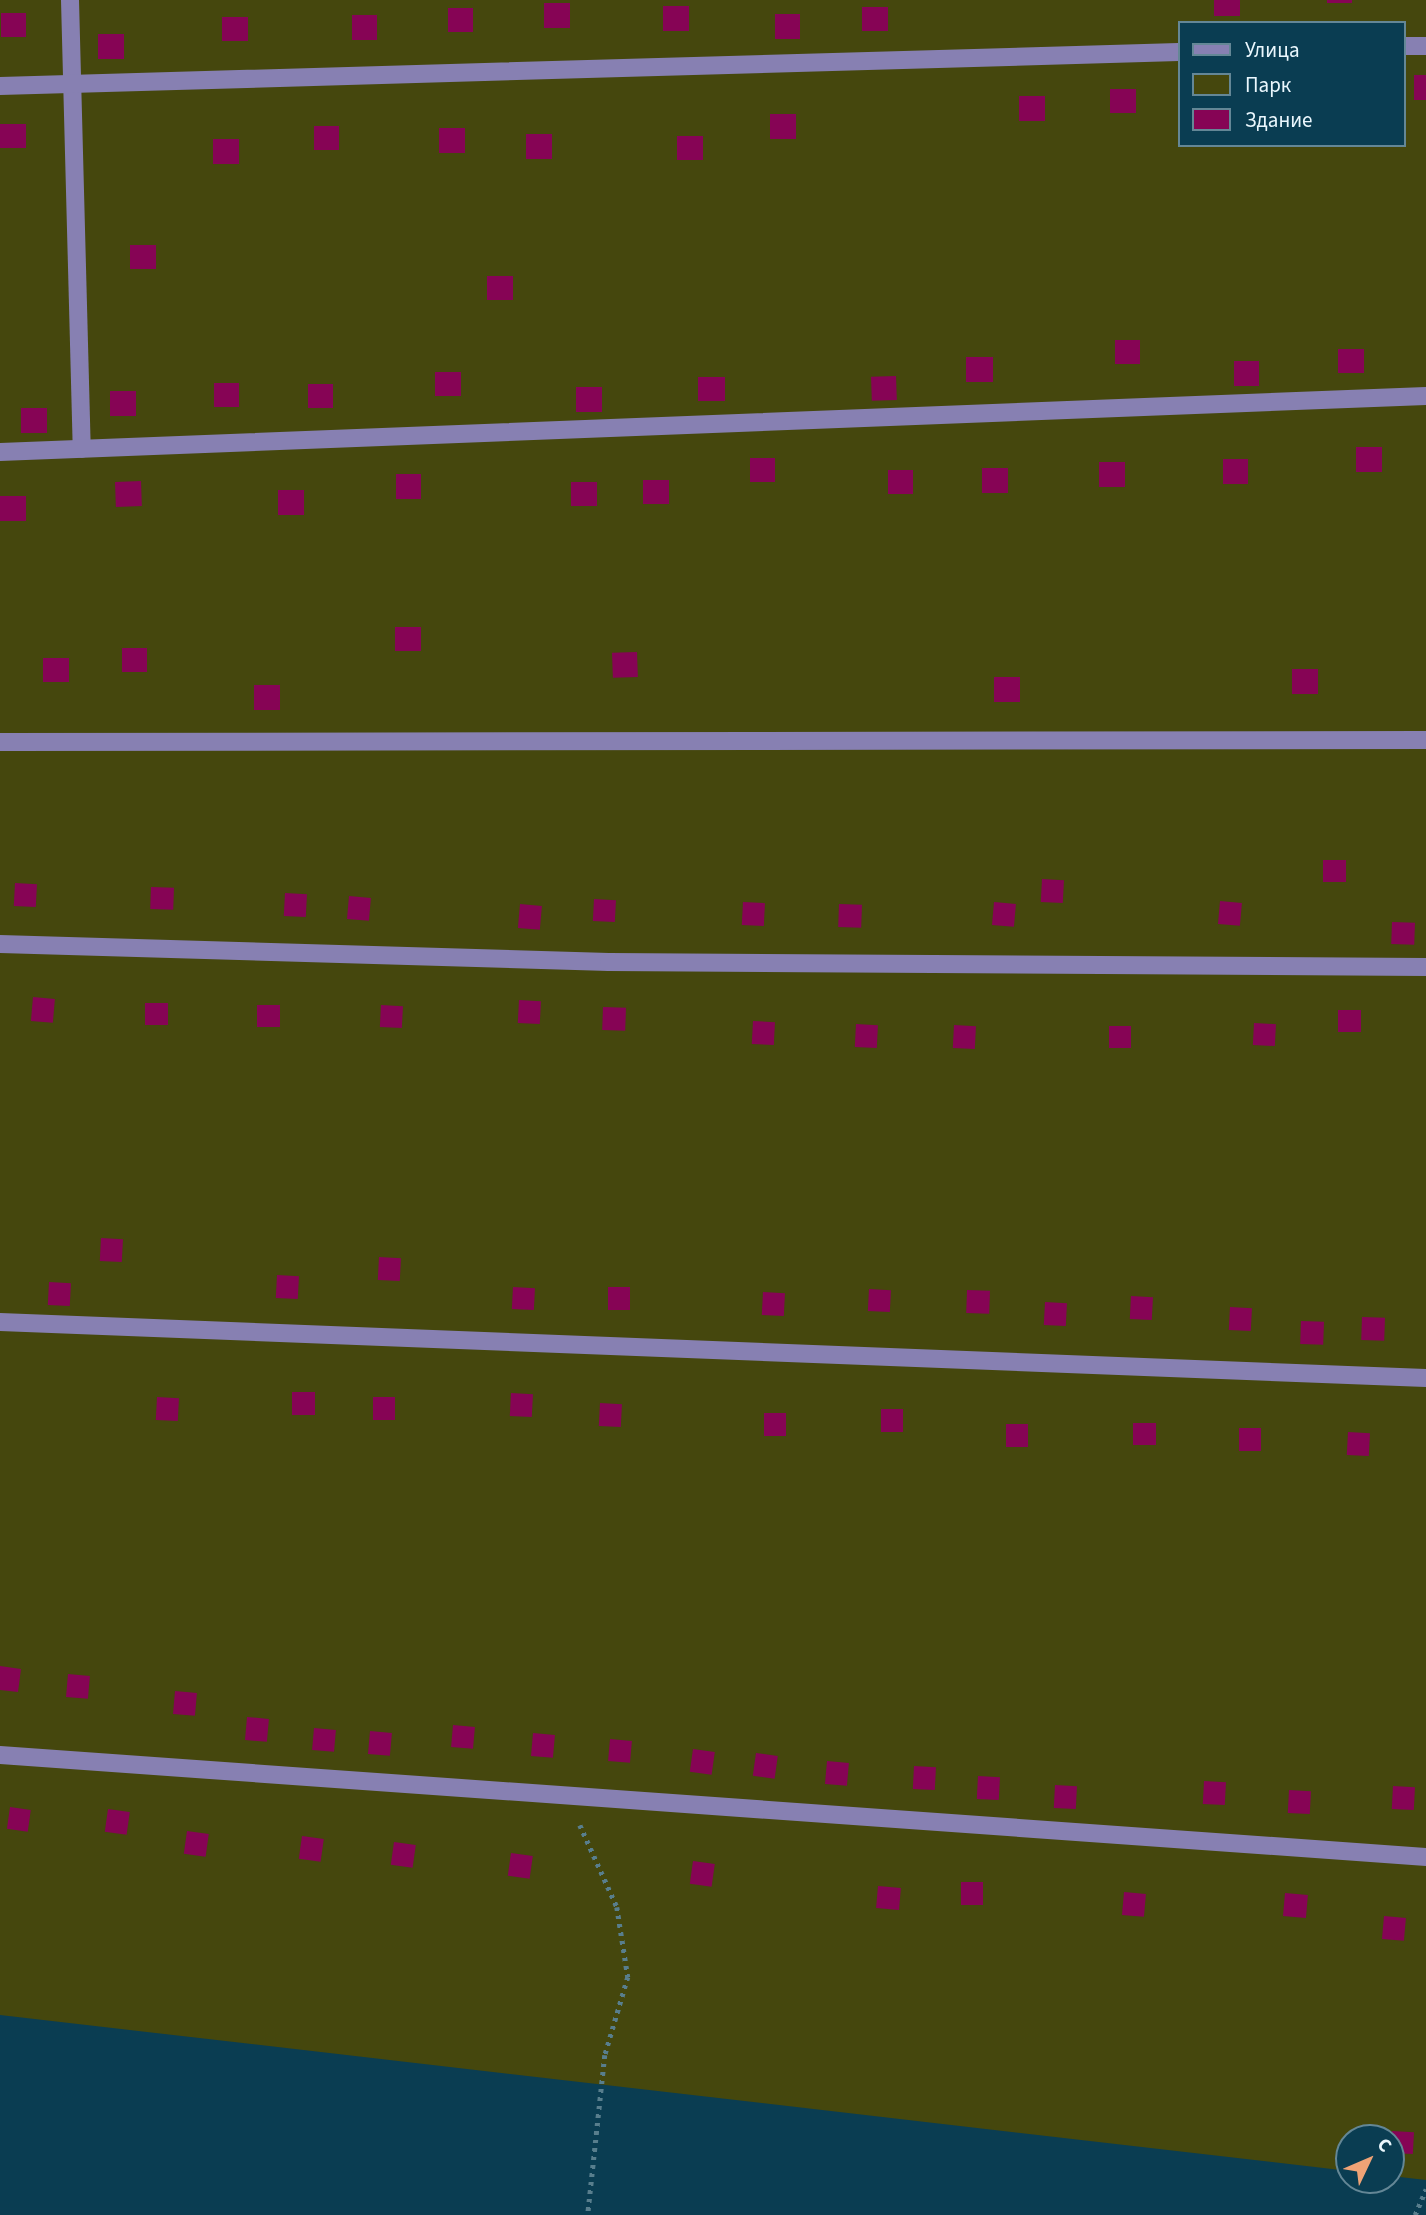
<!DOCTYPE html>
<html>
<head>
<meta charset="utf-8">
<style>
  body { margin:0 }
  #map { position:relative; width:1426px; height:2215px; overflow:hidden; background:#0a3d52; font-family:"Source Sans 3",sans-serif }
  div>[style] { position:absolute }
  .green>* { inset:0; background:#45470d }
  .building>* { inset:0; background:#860455; transform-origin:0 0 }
  .path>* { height:4.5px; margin-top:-2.25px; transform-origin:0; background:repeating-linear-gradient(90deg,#587e8d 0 3.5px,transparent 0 8.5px) }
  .minor>* { height:18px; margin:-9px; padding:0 9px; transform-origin:9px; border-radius:9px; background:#8780b2 }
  span { translate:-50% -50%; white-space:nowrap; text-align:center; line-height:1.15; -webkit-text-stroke:5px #0a3d52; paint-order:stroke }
  .legend { position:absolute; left:1178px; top:21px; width:228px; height:126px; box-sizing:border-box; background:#0a3d52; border:2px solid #648796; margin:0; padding:9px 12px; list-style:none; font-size:21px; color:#eaf7fd }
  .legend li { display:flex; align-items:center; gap:14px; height:35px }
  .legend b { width:35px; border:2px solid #648796 }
  .north { position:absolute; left:1335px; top:2124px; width:70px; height:70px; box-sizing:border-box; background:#0a3d52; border:2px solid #648796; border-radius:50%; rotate:46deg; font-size:19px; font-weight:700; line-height:28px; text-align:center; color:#eaf7fd }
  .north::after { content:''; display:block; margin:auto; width:24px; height:32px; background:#efa376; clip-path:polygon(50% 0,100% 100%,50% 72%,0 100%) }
</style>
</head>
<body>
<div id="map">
  <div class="green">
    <i style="clip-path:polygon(evenodd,0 0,1426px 0,1426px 2180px,1391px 2176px,1391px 2138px,1349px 2138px,1349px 2171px,0 2015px,0 0,1179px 23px,1403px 23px,1403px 145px,1179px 145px,1179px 23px)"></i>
  </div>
  <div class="building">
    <i style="left:1214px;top:0;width:26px;height:16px"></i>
    <i style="left:1327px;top:0;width:25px;height:3px"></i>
    <i style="left:570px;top:3px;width:25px;height:26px;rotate:90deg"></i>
    <i style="left:663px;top:6px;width:26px;height:25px"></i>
    <i style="left:862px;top:7px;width:26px;height:24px"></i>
    <i style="left:448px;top:8px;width:25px;height:24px"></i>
    <i style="left:1px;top:13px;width:25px;height:24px"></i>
    <i style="left:800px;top:14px;width:25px;height:25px;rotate:90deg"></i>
    <i style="left:377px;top:15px;width:25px;height:25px;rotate:90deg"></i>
    <i style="left:222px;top:17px;width:26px;height:24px"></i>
    <i style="left:98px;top:34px;width:26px;height:25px"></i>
    <i style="left:1414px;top:75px;width:12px;height:25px"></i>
    <i style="left:1136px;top:89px;width:24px;height:26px;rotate:90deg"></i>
    <i style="left:1045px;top:96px;width:25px;height:26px;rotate:90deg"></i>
    <i style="left:770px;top:114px;width:26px;height:25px"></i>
    <i style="left:0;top:124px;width:26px;height:24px"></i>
    <i style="left:314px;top:126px;width:25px;height:24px"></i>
    <i style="left:439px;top:128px;width:26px;height:25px"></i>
    <i style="left:526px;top:134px;width:26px;height:25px"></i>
    <i style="left:677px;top:136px;width:26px;height:24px"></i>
    <i style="left:239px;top:139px;width:25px;height:26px;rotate:90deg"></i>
    <i style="left:130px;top:245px;width:26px;height:24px"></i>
    <i style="left:487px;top:276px;width:26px;height:24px"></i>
    <i style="left:1115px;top:340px;width:25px;height:24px"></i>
    <i style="left:1338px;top:349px;width:26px;height:24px"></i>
    <i style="left:993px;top:357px;width:25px;height:27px;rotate:90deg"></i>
    <i style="left:1259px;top:361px;width:25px;height:25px;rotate:90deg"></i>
    <i style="left:435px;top:372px;width:26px;height:24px"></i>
    <i style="left:896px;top:376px;width:24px;height:25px;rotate:88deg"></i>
    <i style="left:698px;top:377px;width:27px;height:24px"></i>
    <i style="left:214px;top:383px;width:25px;height:24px"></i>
    <i style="left:308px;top:384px;width:25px;height:24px"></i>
    <i style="left:576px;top:387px;width:26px;height:25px"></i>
    <i style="left:136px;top:391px;width:25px;height:26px;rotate:90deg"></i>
    <i style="left:21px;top:408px;width:26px;height:25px"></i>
    <i style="left:1356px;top:447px;width:26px;height:25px"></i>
    <i style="left:750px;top:458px;width:25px;height:24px"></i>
    <i style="left:1223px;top:459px;width:25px;height:25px"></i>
    <i style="left:1125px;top:462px;width:25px;height:26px;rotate:90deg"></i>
    <i style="left:1008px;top:468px;width:25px;height:26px;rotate:90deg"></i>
    <i style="left:888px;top:470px;width:25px;height:24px"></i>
    <i style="left:396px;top:474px;width:25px;height:25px"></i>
    <i style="left:643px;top:480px;width:26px;height:24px"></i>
    <i style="left:141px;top:481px;width:25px;height:26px;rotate:88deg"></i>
    <i style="left:571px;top:482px;width:26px;height:24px"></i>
    <i style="left:278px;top:490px;width:26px;height:25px"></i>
    <i style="left:0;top:496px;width:26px;height:25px"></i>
    <i style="left:395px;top:627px;width:26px;height:24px"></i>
    <i style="left:122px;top:648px;width:25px;height:24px"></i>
    <i style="left:637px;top:652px;width:25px;height:25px;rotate:88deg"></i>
    <i style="left:43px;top:658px;width:26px;height:24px"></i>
    <i style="left:1292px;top:669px;width:26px;height:25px"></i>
    <i style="left:994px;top:677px;width:26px;height:25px"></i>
    <i style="left:254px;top:685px;width:26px;height:25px"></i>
    <i style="left:1323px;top:860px;width:23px;height:22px"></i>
    <i style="left:1042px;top:879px;width:22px;height:23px;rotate:3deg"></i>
    <i style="left:15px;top:883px;width:22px;height:23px;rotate:3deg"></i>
    <i style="left:151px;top:887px;width:23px;height:22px;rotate:2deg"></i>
    <i style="left:285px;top:893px;width:22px;height:23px;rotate:3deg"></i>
    <i style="left:349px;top:896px;width:22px;height:23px;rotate:5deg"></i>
    <i style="left:594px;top:899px;width:22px;height:22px;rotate:3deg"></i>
    <i style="left:1220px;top:901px;width:22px;height:23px;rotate:5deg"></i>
    <i style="left:743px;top:902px;width:22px;height:23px;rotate:3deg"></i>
    <i style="left:994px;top:902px;width:22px;height:23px;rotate:5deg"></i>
    <i style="left:520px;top:904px;width:22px;height:24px;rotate:5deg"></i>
    <i style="left:839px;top:904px;width:23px;height:23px;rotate:2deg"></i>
    <i style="left:1392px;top:922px;width:23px;height:22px;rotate:2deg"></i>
    <i style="left:33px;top:997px;width:22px;height:24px;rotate:5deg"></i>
    <i style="left:519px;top:1000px;width:22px;height:23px;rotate:3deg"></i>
    <i style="left:145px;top:1003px;width:23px;height:22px"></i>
    <i style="left:257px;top:1005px;width:23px;height:22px"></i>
    <i style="left:381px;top:1005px;width:22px;height:22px;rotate:3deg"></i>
    <i style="left:603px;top:1007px;width:23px;height:23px;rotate:2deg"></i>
    <i style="left:1338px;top:1010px;width:23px;height:22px"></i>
    <i style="left:753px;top:1021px;width:22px;height:23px;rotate:3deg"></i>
    <i style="left:1254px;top:1023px;width:22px;height:22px;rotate:3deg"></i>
    <i style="left:856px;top:1024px;width:22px;height:23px;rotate:3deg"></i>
    <i style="left:954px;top:1025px;width:22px;height:23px;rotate:3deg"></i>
    <i style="left:1109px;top:1026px;width:22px;height:22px"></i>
    <i style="left:101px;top:1238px;width:22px;height:23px;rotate:3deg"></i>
    <i style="left:379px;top:1257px;width:22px;height:23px;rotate:3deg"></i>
    <i style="left:277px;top:1275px;width:22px;height:23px;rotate:3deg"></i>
    <i style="left:49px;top:1282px;width:22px;height:23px;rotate:3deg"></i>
    <i style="left:513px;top:1287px;width:22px;height:22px;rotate:3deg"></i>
    <i style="left:608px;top:1287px;width:22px;height:23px"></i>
    <i style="left:869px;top:1289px;width:22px;height:22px;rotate:3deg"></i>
    <i style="left:967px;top:1290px;width:23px;height:23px;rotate:2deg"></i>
    <i style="left:763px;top:1292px;width:22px;height:23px;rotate:3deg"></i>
    <i style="left:1131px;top:1296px;width:22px;height:23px;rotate:3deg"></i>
    <i style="left:1045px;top:1302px;width:22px;height:23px;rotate:3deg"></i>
    <i style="left:1230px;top:1307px;width:22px;height:23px;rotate:3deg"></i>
    <i style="left:1362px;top:1317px;width:23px;height:23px;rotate:2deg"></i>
    <i style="left:1301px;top:1321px;width:23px;height:23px;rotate:2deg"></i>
    <i style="left:292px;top:1392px;width:23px;height:23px"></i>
    <i style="left:511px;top:1393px;width:22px;height:23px;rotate:3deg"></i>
    <i style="left:157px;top:1397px;width:22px;height:23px;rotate:3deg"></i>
    <i style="left:373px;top:1397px;width:22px;height:23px"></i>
    <i style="left:600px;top:1403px;width:22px;height:23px;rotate:3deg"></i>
    <i style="left:881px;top:1409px;width:22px;height:23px"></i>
    <i style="left:764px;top:1413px;width:22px;height:23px"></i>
    <i style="left:1133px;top:1423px;width:23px;height:22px"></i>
    <i style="left:1006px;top:1424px;width:22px;height:23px"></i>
    <i style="left:1239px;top:1428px;width:22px;height:23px"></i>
    <i style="left:1348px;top:1432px;width:22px;height:23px;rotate:3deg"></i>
    <i style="clip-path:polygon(0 1666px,21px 1669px,18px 1692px,0 1690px)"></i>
    <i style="left:68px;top:1674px;width:22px;height:23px;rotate:5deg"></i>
    <i style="left:175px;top:1691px;width:22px;height:23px;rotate:5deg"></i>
    <i style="left:247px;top:1717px;width:22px;height:23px;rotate:5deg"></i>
    <i style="left:453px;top:1725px;width:22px;height:22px;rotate:5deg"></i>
    <i style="left:314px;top:1728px;width:22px;height:22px;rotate:5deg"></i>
    <i style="left:370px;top:1731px;width:22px;height:23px;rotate:5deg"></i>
    <i style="left:533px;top:1733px;width:22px;height:23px;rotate:5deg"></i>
    <i style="left:610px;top:1739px;width:22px;height:22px;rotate:5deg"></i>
    <i style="left:693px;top:1749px;width:22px;height:23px;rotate:8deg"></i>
    <i style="left:756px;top:1753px;width:22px;height:23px;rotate:8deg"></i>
    <i style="left:827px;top:1761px;width:22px;height:23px;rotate:5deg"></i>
    <i style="left:914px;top:1766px;width:22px;height:23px;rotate:3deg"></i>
    <i style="left:978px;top:1776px;width:22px;height:23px;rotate:3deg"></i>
    <i style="left:1204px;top:1781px;width:22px;height:23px;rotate:3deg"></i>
    <i style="left:1055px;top:1785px;width:22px;height:23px;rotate:3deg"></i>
    <i style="left:1393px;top:1786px;width:22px;height:23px;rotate:3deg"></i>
    <i style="left:1289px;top:1790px;width:22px;height:23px;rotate:3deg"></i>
    <i style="left:10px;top:1807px;width:21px;height:22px;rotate:8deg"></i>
    <i style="left:108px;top:1809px;width:22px;height:23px;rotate:8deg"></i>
    <i style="left:187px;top:1831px;width:22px;height:23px;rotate:8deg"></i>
    <i style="left:302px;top:1836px;width:22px;height:23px;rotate:8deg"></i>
    <i style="left:394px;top:1842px;width:22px;height:23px;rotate:8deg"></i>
    <i style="left:511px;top:1853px;width:22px;height:23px;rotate:8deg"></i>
    <i style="left:693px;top:1861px;width:22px;height:23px;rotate:8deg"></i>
    <i style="left:983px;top:1882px;width:23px;height:22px;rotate:90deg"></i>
    <i style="left:878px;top:1886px;width:23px;height:22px;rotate:5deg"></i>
    <i style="left:1124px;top:1892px;width:22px;height:23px;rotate:5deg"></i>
    <i style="left:1285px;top:1893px;width:23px;height:23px;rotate:5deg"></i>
    <i style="left:1384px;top:1916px;width:22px;height:23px;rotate:5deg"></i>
    <i style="left:1392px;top:2131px;width:22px;height:22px;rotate:3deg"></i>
  </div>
  <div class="path">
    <i style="left:580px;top:1825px;width:90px;rotate:65.7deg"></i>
    <i style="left:617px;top:1907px;width:71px;rotate:81.1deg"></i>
    <i style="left:628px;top:1977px;width:81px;rotate:106.4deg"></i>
    <i style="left:605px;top:2055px;width:161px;rotate:96.1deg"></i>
    <i style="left:1415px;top:2215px;width:28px;rotate:-67deg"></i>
  </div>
  <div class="minor">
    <i style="left:70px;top:0;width:449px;rotate:88.5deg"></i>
    <i style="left:1403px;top:46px;width:23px"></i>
    <i style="left:0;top:86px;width:1179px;rotate:-1.65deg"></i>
    <i style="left:0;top:452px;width:1427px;rotate:-2.25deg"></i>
    <i style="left:0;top:742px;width:1426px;rotate:-0.08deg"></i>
    <i style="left:0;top:944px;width:609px;rotate:1.69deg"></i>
    <i style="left:609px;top:962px;width:817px;rotate:0.35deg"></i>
    <i style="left:0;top:1322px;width:1427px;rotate:2.25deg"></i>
    <i style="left:0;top:1755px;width:1430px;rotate:4.09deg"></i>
  </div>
  <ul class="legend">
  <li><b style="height:9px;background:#8780b2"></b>Улица</li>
  <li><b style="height:19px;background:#45470d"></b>Парк</li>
  <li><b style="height:19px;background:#860455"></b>Здание</li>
  </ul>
  <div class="north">С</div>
</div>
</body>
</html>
